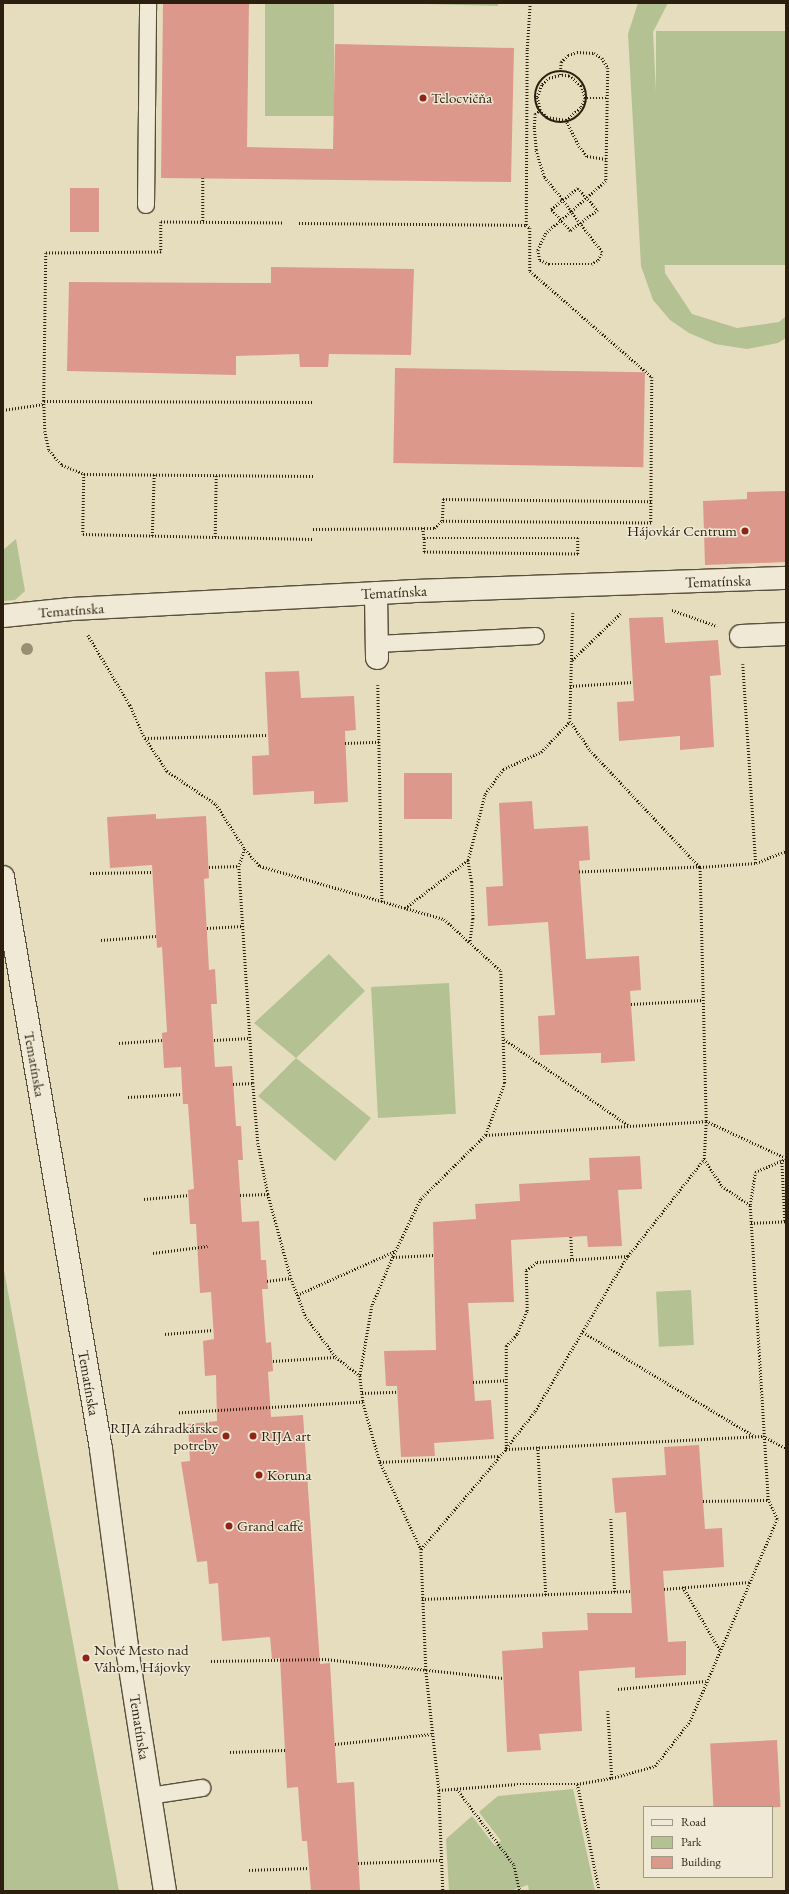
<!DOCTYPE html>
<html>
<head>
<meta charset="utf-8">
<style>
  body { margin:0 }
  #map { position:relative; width:789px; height:1894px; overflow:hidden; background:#e6ddbe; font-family:"EB Garamond",serif }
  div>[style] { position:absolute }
  .green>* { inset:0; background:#b3c193; transform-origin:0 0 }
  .building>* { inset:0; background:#dc998b; transform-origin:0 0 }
  .path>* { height:2.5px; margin-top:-1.25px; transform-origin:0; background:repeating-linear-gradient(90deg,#2c1f10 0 1px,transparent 0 3px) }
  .path>.ring { margin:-1.25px; padding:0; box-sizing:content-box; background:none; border:2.5px solid #2c1f10; border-radius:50% }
  .roads { filter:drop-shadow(1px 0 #5a4e3c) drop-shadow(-1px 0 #5a4e3c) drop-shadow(0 1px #5a4e3c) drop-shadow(0 -1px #5a4e3c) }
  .lane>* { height:16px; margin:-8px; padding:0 8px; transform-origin:8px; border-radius:8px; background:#efe9d5 }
  .street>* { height:22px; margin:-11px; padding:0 11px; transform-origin:11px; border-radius:11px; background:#efe9d5 }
  .trees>* { width:12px; height:12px; margin:-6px; border-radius:50%; background:#968f74 }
  .dots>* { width:11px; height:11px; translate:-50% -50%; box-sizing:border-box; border:2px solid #efe9d5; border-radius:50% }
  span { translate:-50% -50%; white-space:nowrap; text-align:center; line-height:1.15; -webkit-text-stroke:3px #efe9d5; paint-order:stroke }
  .poi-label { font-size:15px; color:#2c1f10 }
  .left { translate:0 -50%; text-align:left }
  .right { translate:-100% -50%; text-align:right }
  .street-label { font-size:15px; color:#2c1f10 }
  .frame { position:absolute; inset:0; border:4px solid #2c1f10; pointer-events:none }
  .legend { position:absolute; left:643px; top:1806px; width:130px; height:72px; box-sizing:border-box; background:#efe9d5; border:1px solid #a19886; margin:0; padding:5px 7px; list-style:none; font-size:12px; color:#2c1f10 }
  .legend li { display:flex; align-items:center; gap:8px; height:20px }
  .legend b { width:20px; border:1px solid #a19886 }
</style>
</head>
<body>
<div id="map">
  <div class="green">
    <i style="left:265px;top:3px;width:69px;height:113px"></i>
    <i style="clip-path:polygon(388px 3px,498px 3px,498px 6px)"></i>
    <i style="clip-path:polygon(638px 3px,668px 3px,653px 32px,665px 273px,692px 314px,737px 328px,779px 322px,786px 316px,786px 338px,778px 343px,747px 349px,715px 344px,689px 333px,670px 320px,653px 300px,641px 266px,628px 34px)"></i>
    <i style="left:786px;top:31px;width:234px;height:130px;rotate:90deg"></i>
    <i style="clip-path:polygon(16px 539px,25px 591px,15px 600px,3px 601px,3px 550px)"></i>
    <i style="clip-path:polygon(329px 954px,365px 991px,296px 1058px,371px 1118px,335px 1161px,258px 1096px,296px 1058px,254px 1023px)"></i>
    <i style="left:449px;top:983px;width:131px;height:78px;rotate:87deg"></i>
    <i style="clip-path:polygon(3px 1265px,119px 1891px,3px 1891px)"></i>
    <i style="left:691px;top:1290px;width:55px;height:35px;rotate:87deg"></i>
    <i style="clip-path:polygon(573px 1789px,595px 1891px,529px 1891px,528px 1885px,510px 1891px,449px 1891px,446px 1839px,472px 1816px,495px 1846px,501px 1841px,479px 1812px,498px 1796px)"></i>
  </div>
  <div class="building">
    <i style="clip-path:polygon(163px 3px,249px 3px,247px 147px,333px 149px,335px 44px,514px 48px,511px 182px,161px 178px)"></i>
    <i style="left:70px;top:188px;width:29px;height:44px"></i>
    <i style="clip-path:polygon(271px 267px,414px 269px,411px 355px,329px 354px,328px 367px,300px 367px,299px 354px,236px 356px,236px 375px,67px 371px,69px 282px,271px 283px)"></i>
    <i style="left:395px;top:368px;width:250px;height:95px;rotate:1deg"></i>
    <i style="clip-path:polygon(786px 491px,786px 562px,705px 565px,703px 501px,747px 499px,747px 492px)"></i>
    <i style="clip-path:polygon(663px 617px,665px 643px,718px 640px,721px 675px,710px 676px,714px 747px,680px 750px,680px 736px,619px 741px,617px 702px,634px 701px,629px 618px)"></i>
    <i style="clip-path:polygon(299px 671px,301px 698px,354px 696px,356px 730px,345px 731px,348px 802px,314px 804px,314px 791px,253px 795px,252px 756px,269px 755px,265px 672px)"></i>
    <i style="left:452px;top:773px;width:46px;height:48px;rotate:90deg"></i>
    <i style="clip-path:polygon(532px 801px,534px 829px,588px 826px,590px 860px,579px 861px,586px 959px,639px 956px,641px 990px,630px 991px,635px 1061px,601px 1063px,601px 1053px,540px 1055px,538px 1016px,555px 1015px,548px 922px,488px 926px,486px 887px,503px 886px,499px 803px)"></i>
    <i style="clip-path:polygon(156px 814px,156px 819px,206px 816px,209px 878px,204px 879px,209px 970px,215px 969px,217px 1004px,211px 1004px,215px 1067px,232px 1066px,236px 1126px,241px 1126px,243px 1160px,238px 1160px,242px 1222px,259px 1221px,261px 1260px,266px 1260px,268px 1289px,262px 1289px,266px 1343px,271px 1342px,273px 1371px,268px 1372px,271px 1417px,303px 1415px,320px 1664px,330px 1663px,337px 1783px,354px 1782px,360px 1891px,311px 1891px,307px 1841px,302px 1841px,298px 1787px,287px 1788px,280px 1658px,272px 1659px,270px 1637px,222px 1641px,218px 1583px,209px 1584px,207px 1561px,197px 1562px,181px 1462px,190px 1461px,188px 1424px,217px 1421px,216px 1375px,205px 1376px,203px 1341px,214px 1339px,211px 1292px,200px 1293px,196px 1224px,190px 1224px,188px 1190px,194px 1189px,188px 1104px,183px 1104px,181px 1067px,164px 1068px,162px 1033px,167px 1032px,162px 947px,157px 948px,152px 865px,110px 868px,107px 817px)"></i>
    <i style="clip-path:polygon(640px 1156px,642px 1189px,618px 1190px,622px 1246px,588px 1247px,587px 1236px,511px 1240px,514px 1302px,468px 1303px,475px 1401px,491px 1400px,494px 1439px,434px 1443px,435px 1456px,401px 1457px,397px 1386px,386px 1386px,384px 1351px,436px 1350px,433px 1222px,476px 1219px,475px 1204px,520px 1201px,519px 1184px,590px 1180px,589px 1158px)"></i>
    <i style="clip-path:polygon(699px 1445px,705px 1529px,722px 1528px,724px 1567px,663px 1571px,668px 1642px,686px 1641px,686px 1675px,635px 1678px,635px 1667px,579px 1671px,582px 1731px,539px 1734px,541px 1750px,507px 1752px,502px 1651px,543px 1648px,542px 1632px,588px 1630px,587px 1613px,632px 1613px,626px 1512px,615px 1513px,612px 1478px,666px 1475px,664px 1447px)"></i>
    <i style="left:777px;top:1740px;width:67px;height:67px;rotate:87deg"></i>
  </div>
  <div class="path">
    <i class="ring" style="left:535px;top:71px;width:49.5px;height:49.5px"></i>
    <i style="left:587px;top:98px;width:20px"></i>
    <i style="left:540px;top:110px;width:13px;rotate:-103deg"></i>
    <i style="left:537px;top:97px;width:14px;rotate:-69deg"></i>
    <i style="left:542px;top:84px;width:9px;rotate:-41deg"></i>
    <i style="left:549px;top:78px;width:11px;rotate:-15deg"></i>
    <i style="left:567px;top:122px;width:27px;rotate:63deg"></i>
    <i style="left:579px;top:146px;width:13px;rotate:51deg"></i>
    <i style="left:587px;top:156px;width:19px;rotate:9deg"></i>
    <i style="left:203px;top:178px;width:44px;rotate:90deg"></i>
    <i style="left:578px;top:188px;width:30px;rotate:48deg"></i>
    <i style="left:598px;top:210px;width:35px;rotate:143deg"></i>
    <i style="left:570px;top:231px;width:29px;rotate:-131deg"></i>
    <i style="left:551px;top:209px;width:34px;rotate:-38deg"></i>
    <i style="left:571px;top:212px;width:33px;rotate:140deg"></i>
    <i style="left:546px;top:233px;width:19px;rotate:115deg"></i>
    <i style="left:538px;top:250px;width:10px;rotate:79deg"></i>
    <i style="left:540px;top:260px;width:10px;rotate:24deg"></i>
    <i style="left:549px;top:264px;width:42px"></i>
    <i style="left:591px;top:264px;width:8px;rotate:-30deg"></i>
    <i style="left:598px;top:260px;width:9px;rotate:-63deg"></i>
    <i style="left:602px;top:252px;width:51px;rotate:-127.8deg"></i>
    <i style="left:571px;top:212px;width:16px;rotate:-125deg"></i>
    <i style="left:562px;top:199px;width:28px;rotate:-129deg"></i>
    <i style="left:544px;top:177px;width:28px;rotate:-107deg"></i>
    <i style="left:536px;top:150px;width:23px;rotate:-95deg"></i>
    <i style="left:534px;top:127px;width:13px;rotate:-86deg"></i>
    <i style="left:535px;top:114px;width:6px;rotate:-39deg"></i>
    <i style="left:540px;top:110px;width:10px;rotate:45deg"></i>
    <i style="left:547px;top:117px;width:19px;rotate:9deg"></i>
    <i style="left:566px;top:120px;width:20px;rotate:-41deg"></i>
    <i style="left:581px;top:107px;width:10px;rotate:-66deg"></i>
    <i style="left:585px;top:98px;width:13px;rotate:-108deg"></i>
    <i style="left:581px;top:86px;width:16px;rotate:-140deg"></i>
    <i style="left:569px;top:76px;width:9px;rotate:-174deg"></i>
    <i style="left:560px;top:75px;width:13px;rotate:-86deg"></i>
    <i style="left:561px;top:62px;width:10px;rotate:-45deg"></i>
    <i style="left:568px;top:55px;width:9px;rotate:-18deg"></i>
    <i style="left:577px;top:52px;width:17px;rotate:3deg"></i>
    <i style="left:594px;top:53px;width:9px;rotate:32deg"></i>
    <i style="left:602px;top:58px;width:12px;rotate:59deg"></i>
    <i style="left:608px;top:68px;width:113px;rotate:91deg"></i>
    <i style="left:606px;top:181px;width:47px;rotate:138.5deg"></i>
    <i style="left:282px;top:223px;width:121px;rotate:-179.5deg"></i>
    <i style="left:161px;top:222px;width:30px;rotate:90deg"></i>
    <i style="left:161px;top:252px;width:115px;rotate:179.5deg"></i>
    <i style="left:46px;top:253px;width:148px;rotate:90.8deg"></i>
    <i style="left:44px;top:401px;width:268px;rotate:0.2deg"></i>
    <i style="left:299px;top:223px;width:227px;rotate:0.5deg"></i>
    <i style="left:526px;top:225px;width:176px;rotate:-89.7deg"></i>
    <i style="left:527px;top:49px;width:46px;rotate:-86.3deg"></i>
    <i style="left:526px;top:225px;width:5px;rotate:37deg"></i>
    <i style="left:530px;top:228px;width:43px;rotate:90deg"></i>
    <i style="left:530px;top:271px;width:162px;rotate:41deg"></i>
    <i style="left:652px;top:377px;width:146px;rotate:90.4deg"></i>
    <i style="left:651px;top:523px;width:209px;rotate:-179.5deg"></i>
    <i style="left:442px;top:521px;width:22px;rotate:-87deg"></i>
    <i style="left:443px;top:499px;width:208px;rotate:0.6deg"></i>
    <i style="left:44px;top:401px;width:30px;rotate:88deg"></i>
    <i style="left:45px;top:431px;width:19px;rotate:78deg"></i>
    <i style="left:49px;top:450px;width:20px;rotate:49deg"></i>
    <i style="left:62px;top:465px;width:24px;rotate:22deg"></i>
    <i style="left:84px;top:474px;width:229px;rotate:0.5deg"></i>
    <i style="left:3px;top:410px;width:41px;rotate:-8.3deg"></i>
    <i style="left:84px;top:474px;width:60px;rotate:91deg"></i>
    <i style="left:83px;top:534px;width:132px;rotate:1.3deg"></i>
    <i style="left:215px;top:537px;width:62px;rotate:-89.1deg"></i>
    <i style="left:423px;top:528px;width:10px;rotate:84deg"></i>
    <i style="left:424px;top:538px;width:154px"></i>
    <i style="left:578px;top:538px;width:16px;rotate:90deg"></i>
    <i style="left:578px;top:554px;width:154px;rotate:-179.3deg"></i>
    <i style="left:424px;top:552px;width:14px;rotate:-90deg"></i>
    <i style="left:313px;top:529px;width:121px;rotate:-0.5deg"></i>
    <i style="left:434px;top:528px;width:11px;rotate:-41deg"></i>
    <i style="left:152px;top:536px;width:62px;rotate:-88.2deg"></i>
    <i style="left:215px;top:537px;width:98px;rotate:1.2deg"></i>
    <i style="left:672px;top:610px;width:48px;rotate:19.6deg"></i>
    <i style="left:573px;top:613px;width:108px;rotate:91.6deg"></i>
    <i style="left:570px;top:721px;width:35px;rotate:55deg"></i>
    <i style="left:590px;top:750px;width:161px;rotate:46.8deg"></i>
    <i style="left:700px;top:867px;width:121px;rotate:177.6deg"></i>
    <i style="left:88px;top:635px;width:82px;rotate:59deg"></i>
    <i style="left:130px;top:705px;width:36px;rotate:66deg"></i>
    <i style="left:145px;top:738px;width:40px;rotate:56deg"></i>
    <i style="left:167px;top:771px;width:59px;rotate:34deg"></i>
    <i style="left:216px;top:804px;width:54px;rotate:57.2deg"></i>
    <i style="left:245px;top:849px;width:23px;rotate:49deg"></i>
    <i style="left:260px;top:866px;width:191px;rotate:16.1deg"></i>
    <i style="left:444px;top:919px;width:77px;rotate:42.4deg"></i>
    <i style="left:501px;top:971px;width:112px;rotate:88deg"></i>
    <i style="left:505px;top:1083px;width:55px;rotate:110.1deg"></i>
    <i style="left:486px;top:1135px;width:91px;rotate:135.4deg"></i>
    <i style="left:421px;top:1199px;width:64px;rotate:115.8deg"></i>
    <i style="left:393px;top:1257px;width:53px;rotate:113.2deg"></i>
    <i style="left:372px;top:1306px;width:71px;rotate:99.7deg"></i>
    <i style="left:360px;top:1376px;width:26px;rotate:83deg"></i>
    <i style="left:363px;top:1402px;width:186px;rotate:176.6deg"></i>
    <i style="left:572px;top:660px;width:69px;rotate:-43.8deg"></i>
    <i style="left:743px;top:664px;width:199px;rotate:86.3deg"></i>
    <i style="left:378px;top:685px;width:217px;rotate:88.9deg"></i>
    <i style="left:570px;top:686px;width:63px;rotate:-3.6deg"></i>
    <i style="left:145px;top:738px;width:123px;rotate:-1.4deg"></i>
    <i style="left:345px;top:743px;width:34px;rotate:-2deg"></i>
    <i style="left:245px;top:849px;width:18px;rotate:109deg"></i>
    <i style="left:239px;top:866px;width:217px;rotate:86.3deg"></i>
    <i style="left:253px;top:1083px;width:60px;rotate:85.2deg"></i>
    <i style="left:258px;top:1143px;width:52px;rotate:78.9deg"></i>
    <i style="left:268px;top:1194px;width:87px;rotate:74.7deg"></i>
    <i style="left:291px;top:1278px;width:42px;rotate:69deg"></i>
    <i style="left:306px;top:1317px;width:50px;rotate:53.1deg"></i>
    <i style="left:336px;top:1357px;width:31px;rotate:38deg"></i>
    <i style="left:468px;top:860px;width:22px;rotate:80deg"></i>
    <i style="left:472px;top:882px;width:37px;rotate:88deg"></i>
    <i style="left:473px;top:919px;width:24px;rotate:97deg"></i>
    <i style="left:209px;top:867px;width:30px;rotate:-2deg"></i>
    <i style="left:90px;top:873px;width:62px;rotate:-0.9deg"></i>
    <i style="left:405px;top:908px;width:79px;rotate:-37.3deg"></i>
    <i style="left:468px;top:860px;width:68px;rotate:-75.6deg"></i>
    <i style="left:485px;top:794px;width:31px;rotate:-54deg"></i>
    <i style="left:503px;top:769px;width:42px;rotate:-24.1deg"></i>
    <i style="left:541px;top:752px;width:42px;rotate:-46.9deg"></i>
    <i style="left:207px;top:928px;width:36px;rotate:-3deg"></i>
    <i style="left:101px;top:940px;width:55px;rotate:-4.2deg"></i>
    <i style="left:631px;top:1004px;width:72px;rotate:-3.2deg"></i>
    <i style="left:504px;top:1039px;width:151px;rotate:34.7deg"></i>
    <i style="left:214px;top:1040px;width:36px;rotate:-3deg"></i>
    <i style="left:119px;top:1043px;width:43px;rotate:-4deg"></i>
    <i style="left:233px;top:1084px;width:20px;rotate:-3deg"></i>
    <i style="left:128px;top:1097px;width:54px;rotate:-3.2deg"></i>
    <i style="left:486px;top:1135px;width:220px;rotate:-3.6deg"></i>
    <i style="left:706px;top:1121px;width:254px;rotate:-91.4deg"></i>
    <i style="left:700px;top:867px;width:56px;rotate:-4.1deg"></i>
    <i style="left:756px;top:863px;width:32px;rotate:-22deg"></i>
    <i style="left:704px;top:1159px;width:32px;rotate:56deg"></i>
    <i style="left:722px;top:1186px;width:34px;rotate:34deg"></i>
    <i style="left:782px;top:1160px;width:61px;rotate:87.2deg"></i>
    <i style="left:240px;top:1195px;width:28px;rotate:-2deg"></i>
    <i style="left:144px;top:1199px;width:45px;rotate:-5.1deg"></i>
    <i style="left:751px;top:1223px;width:35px;rotate:-3deg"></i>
    <i style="left:571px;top:1237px;width:22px;rotate:87deg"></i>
    <i style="left:153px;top:1253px;width:55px;rotate:-7.3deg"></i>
    <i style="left:628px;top:1256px;width:182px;rotate:120.8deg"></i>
    <i style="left:535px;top:1412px;width:47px;rotate:128.1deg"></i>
    <i style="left:506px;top:1449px;width:257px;rotate:-2.9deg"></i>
    <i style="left:763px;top:1436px;width:26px;rotate:28deg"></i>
    <i style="left:393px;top:1257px;width:41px;rotate:-2.8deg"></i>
    <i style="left:267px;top:1281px;width:24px;rotate:-7deg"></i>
    <i style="left:297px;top:1295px;width:107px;rotate:-24.2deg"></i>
    <i style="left:583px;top:1332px;width:200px;rotate:31.3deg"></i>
    <i style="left:165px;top:1334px;width:48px;rotate:-4.8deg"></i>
    <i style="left:273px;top:1361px;width:62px;rotate:-3.7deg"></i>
    <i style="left:473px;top:1382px;width:33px;rotate:-3deg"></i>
    <i style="left:362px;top:1393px;width:35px;rotate:-2deg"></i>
    <i style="left:363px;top:1402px;width:62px;rotate:74.2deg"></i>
    <i style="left:380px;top:1462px;width:96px;rotate:64.8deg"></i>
    <i style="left:421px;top:1549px;width:131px;rotate:-49.6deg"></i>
    <i style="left:506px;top:1449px;width:103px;rotate:-90deg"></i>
    <i style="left:506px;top:1346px;width:16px;rotate:-47deg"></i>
    <i style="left:517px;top:1334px;width:25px;rotate:-67deg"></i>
    <i style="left:527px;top:1311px;width:41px;rotate:-91.4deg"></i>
    <i style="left:526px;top:1270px;width:14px;rotate:-36deg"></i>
    <i style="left:537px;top:1262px;width:91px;rotate:-3.8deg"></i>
    <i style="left:628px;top:1256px;width:123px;rotate:-51.9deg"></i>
    <i style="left:704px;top:1159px;width:38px;rotate:-87deg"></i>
    <i style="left:706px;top:1121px;width:88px;rotate:24.8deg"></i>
    <i style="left:538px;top:1447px;width:148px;rotate:86.9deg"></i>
    <i style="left:380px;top:1462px;width:119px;rotate:-2.9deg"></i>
    <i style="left:703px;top:1501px;width:65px;rotate:-0.9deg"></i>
    <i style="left:611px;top:1519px;width:73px;rotate:86.9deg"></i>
    <i style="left:421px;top:1549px;width:121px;rotate:87.6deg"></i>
    <i style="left:426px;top:1670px;width:121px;rotate:83.8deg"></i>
    <i style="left:439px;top:1790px;width:101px;rotate:87.7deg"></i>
    <i style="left:683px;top:1587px;width:73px;rotate:59.6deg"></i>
    <i style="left:664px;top:1589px;width:85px;rotate:-4.7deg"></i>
    <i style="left:422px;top:1599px;width:209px;rotate:-2.2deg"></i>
    <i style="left:211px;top:1661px;width:114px;rotate:-1deg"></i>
    <i style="left:325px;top:1659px;width:179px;rotate:6.1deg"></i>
    <i style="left:618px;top:1689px;width:88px;rotate:-5.2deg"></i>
    <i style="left:608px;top:1711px;width:67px;rotate:86.6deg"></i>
    <i style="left:335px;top:1744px;width:97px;rotate:-5.9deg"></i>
    <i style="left:230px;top:1752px;width:55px;rotate:-2.1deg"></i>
    <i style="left:457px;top:1789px;width:95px;rotate:53.1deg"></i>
    <i style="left:514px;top:1865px;width:27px;rotate:77deg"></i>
    <i style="left:439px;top:1790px;width:78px;rotate:-4.4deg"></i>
    <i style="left:517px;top:1784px;width:60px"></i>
    <i style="left:358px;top:1863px;width:84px;rotate:-2deg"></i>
    <i style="left:249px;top:1870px;width:60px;rotate:-1.9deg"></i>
    <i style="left:599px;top:1891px;width:109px;rotate:-101.6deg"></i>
    <i style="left:577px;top:1784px;width:36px;rotate:-10deg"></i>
    <i style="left:612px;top:1778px;width:45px;rotate:-15.6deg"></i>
    <i style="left:655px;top:1766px;width:57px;rotate:-52.1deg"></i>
    <i style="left:690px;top:1721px;width:220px;rotate:-66.7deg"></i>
    <i style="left:777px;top:1519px;width:21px;rotate:-115deg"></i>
    <i style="left:768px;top:1500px;width:296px;rotate:-93.5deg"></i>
    <i style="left:750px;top:1205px;width:33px;rotate:-81deg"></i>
    <i style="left:755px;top:1172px;width:34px;rotate:-23deg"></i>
  </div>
  <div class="roads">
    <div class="lane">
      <i style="left:146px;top:205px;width:202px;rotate:-89.4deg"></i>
      <i style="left:377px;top:644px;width:159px;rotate:-2.9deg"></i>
      <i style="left:150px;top:1796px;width:53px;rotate:-8.7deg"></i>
    </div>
    <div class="street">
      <i style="left:376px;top:593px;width:65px;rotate:89.1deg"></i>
      <i style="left:3px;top:616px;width:69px;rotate:-5.8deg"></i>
      <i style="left:72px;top:609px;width:340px;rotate:-3deg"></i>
      <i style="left:412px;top:591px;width:374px;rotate:-2deg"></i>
      <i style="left:741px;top:636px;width:45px;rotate:-2.5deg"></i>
      <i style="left:3px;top:877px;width:580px;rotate:80.28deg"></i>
      <i style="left:101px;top:1449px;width:208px;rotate:82.5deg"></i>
      <i style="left:128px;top:1655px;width:239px;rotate:81.1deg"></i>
    </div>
  </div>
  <div class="trees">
    <i style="left:27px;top:649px"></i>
  </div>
  <div class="dots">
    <i style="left:423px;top:98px;background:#8f2418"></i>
    <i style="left:745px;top:531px;background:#8f2418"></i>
    <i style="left:226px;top:1436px;background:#8f2418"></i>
    <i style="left:253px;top:1436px;background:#8f2418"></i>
    <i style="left:259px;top:1475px;background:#8f2418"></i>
    <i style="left:229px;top:1526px;background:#8f2418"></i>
    <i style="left:86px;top:1658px;background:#8f2418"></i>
  </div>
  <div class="poi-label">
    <span class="left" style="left:431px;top:98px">Telocvičňa</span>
    <span class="right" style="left:737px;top:531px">Hájovkár Centrum</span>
    <span class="right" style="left:218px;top:1436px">RIJA záhradkárske<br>potreby</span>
    <span class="left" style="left:261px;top:1436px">RIJA art</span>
    <span class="left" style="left:267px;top:1475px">Koruna</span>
    <span class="left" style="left:237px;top:1526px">Grand caffé</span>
    <span class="left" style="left:94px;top:1658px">Nové Mesto nad<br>Váhom, Hájovky</span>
  </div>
  <div class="street-label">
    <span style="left:718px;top:581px;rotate:-2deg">Tematínska</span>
    <span style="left:394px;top:592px;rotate:-3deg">Tematínska</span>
    <span style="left:71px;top:610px;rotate:-4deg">Tematínska</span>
    <span style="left:35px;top:1064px;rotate:80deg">Tematínska</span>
    <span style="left:89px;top:1383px;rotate:80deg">Tematínska</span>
    <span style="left:140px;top:1727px;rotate:81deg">Tematínska</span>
  </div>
  <div class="frame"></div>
  <ul class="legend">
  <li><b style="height:5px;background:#efe9d5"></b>Road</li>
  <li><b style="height:11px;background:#b3c193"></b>Park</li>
  <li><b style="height:11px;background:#dc998b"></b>Building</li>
  </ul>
</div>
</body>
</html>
